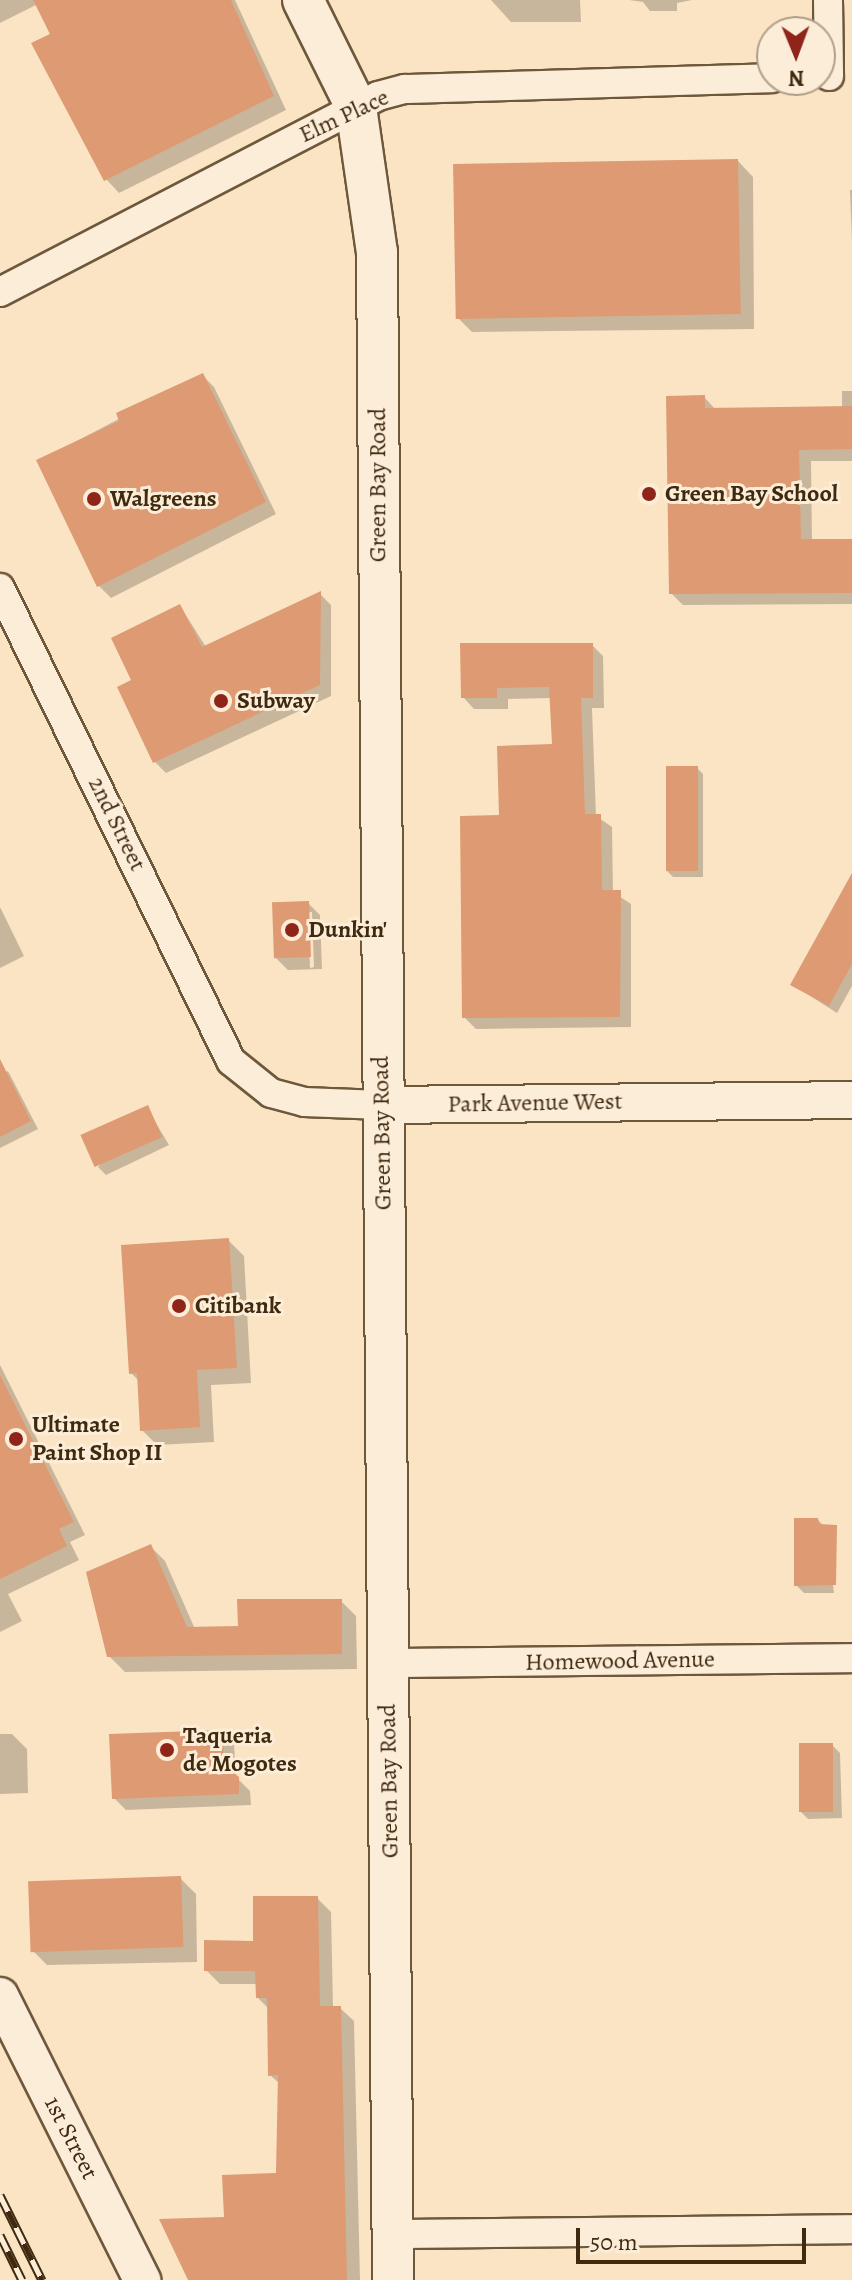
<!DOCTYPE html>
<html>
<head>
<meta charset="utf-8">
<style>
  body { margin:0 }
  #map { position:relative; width:852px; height:2280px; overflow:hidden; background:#fbe4c4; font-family:Alegreya,serif }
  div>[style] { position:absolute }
  .shadow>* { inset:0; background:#0003 }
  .building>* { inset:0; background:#dd9a73; transform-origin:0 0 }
  .roads { filter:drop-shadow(2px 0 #6e583c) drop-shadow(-2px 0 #6e583c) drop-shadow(0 2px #6e583c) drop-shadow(0 -2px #6e583c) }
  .minor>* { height:28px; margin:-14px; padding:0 14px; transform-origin:14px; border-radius:14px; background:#fcedd9 }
  .tertiary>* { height:36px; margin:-18px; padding:0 18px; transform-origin:18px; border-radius:18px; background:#fcedd9 }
  .secondary>* { height:40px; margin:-20px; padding:0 20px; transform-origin:20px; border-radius:20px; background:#fcedd9 }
  .rail>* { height:9px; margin-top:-4.5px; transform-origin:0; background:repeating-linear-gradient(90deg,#fcedd9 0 18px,#3f2a0f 0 36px); box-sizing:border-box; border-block:2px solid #3f2a0f }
  .dots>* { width:22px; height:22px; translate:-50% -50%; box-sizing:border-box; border:4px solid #fcedd9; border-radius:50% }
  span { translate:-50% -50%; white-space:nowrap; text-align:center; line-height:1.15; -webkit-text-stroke:6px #fcedd9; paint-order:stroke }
  .street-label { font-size:24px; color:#3f2a0f }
  .poi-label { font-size:24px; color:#3f2a0f; font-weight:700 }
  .left { translate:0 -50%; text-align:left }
  .north { position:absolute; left:756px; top:16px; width:80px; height:80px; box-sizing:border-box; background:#fcedd9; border:2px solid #b09f88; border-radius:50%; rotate:179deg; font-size:22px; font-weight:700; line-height:32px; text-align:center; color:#3f2a0f }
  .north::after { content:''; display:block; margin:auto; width:28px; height:36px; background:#8f2418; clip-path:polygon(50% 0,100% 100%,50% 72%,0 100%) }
  .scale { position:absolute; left:576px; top:2228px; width:230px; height:36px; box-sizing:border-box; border:4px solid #3f2a0f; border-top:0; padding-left:10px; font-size:24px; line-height:28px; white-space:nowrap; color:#3f2a0f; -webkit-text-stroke:6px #fcedd9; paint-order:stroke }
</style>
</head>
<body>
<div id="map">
  <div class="shadow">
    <i style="clip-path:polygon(0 0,235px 0,286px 110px,119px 193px,106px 179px,38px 4px,0 23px)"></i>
    <i style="clip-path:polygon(491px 0,580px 0,581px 22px,511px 22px)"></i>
    <i style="clip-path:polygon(629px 0,692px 0,677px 3px,677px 11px,650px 11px,643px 2px)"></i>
    <i style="clip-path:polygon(738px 161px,753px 177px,754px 329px,472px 332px,457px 317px)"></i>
    <i style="clip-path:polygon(850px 190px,852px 190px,852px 242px)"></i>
    <i style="clip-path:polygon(202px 375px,214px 387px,276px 514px,111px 598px,99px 586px,39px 461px)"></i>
    <i style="clip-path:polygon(842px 391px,852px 391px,852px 461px,811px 461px,812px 541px,852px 541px,852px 604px,683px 605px,671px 593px,704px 397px,716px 410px,842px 408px)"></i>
    <i style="clip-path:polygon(320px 594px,331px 605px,331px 696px,166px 773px,155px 762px,134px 681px,180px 606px,206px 647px)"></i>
    <i style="clip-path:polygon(592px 645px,603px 656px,604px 708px,592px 708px,596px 816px,612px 827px,613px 892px,631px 904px,631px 1027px,476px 1029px,464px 1017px,554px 746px,551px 698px,508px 699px,508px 709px,474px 709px,463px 697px)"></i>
    <i style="clip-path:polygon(697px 768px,703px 774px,703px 877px,673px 877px,667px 871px)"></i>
    <i style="clip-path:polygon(evenodd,308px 903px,320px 915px,322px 969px,288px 970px,276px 958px,308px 903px,308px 912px,312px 912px,314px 967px,310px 968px,308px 912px)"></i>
    <i style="clip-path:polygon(0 907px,24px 956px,0 968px)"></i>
    <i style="clip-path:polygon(852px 913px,852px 986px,837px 1013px,793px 985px)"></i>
    <i style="clip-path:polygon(8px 1071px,38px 1129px,0 1148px,0 1075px)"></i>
    <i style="clip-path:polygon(147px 1108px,169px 1145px,106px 1175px,98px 1167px)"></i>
    <i style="clip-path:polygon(229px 1241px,244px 1256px,251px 1383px,211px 1385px,214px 1442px,157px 1445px,142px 1430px,139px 1381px,131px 1373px)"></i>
    <i style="clip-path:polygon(0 1365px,85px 1535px,70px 1542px,79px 1560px,8px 1594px,22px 1621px,0 1632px)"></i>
    <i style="clip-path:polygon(818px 1520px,826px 1528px,834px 1593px,804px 1593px,796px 1585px)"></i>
    <i style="clip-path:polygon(150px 1546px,165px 1561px,195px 1629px,240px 1628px,341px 1601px,356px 1616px,357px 1669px,125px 1672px,109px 1656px)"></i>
    <i style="clip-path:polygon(222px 1732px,234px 1744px,236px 1777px,250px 1791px,251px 1805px,126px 1810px,114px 1798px)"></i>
    <i style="clip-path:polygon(0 1734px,12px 1734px,27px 1749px,28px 1793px,0 1794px)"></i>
    <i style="clip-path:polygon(832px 1745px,840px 1753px,842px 1818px,808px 1819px,800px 1811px)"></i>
    <i style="clip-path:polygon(180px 1878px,196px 1894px,197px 1962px,47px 1965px,31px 1949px)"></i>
    <i style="clip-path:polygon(317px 1898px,331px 1912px,333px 2008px,340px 2008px,354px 2021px,360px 2280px,190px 2280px,226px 2219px,278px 2175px,280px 2084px,270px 2075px,269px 2009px,258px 1998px,258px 1984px,220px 1984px,206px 1970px,255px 1943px)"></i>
  </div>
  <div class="building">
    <i style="clip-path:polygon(33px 0,231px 0,274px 96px,104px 181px,31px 43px,50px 34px)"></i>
    <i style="left:738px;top:159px;width:155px;height:285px;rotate:89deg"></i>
    <i style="clip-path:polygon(203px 373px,266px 502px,97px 587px,36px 460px,119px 421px,116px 413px)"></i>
    <i style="clip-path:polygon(705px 395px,705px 408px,852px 406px,852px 449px,799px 450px,801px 539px,852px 539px,852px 593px,669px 594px,666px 396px)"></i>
    <i style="clip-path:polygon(321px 591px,320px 685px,153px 763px,117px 687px,131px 680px,111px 638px,180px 604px,202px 647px)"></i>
    <i style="clip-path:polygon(460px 643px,593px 643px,593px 698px,581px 698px,585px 814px,601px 814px,602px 890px,621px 890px,620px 1017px,462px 1018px,460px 816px,499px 815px,497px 746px,552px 744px,549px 687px,497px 688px,497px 698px,461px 698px)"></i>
    <i style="left:666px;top:766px;width:32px;height:105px"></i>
    <i style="clip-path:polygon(852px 873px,852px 964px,829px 1006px,790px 985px)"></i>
    <i style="left:309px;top:901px;width:56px;height:37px;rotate:88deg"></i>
    <i style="clip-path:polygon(0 1059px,31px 1121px,0 1137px)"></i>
    <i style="left:148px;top:1105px;width:35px;height:74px;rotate:66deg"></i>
    <i style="clip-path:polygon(229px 1238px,237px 1368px,197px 1370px,200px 1427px,140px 1431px,137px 1373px,129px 1374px,121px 1245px)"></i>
    <i style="clip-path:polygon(0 1375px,74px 1522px,59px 1529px,67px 1546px,0 1579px)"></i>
    <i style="clip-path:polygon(794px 1518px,818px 1518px,819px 1524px,837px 1525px,836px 1585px,794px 1586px)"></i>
    <i style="clip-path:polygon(151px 1544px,187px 1627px,238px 1626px,237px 1599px,342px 1599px,342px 1654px,107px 1657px,86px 1572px)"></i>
    <i style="clip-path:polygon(223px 1730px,224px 1765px,239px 1777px,239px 1794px,112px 1799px,109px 1734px)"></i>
    <i style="left:799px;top:1743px;width:34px;height:69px"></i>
    <i style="left:181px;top:1876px;width:71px;height:153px;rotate:88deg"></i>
    <i style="clip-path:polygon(253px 1896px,318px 1896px,320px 2006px,341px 2006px,347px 2280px,188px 2280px,159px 2219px,224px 2217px,222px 2175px,276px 2173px,278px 2075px,268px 2076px,267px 1998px,256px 1998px,255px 1971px,204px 1971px,204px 1940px,253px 1941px)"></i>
  </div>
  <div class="roads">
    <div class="minor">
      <i style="left:828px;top:0;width:76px;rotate:89.2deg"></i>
      <i style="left:0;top:292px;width:426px;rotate:-27.4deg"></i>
      <i style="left:378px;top:96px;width:28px;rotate:-15deg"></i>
      <i style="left:405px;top:89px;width:367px;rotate:-1.7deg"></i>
      <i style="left:0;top:588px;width:526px;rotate:63.97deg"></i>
      <i style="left:231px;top:1061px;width:51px;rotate:38.7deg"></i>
      <i style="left:271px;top:1093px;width:34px;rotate:15deg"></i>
      <i style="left:304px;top:1102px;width:78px;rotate:2.2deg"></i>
      <i style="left:388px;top:1663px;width:464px;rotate:-0.6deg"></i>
      <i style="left:393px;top:2234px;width:459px;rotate:-0.6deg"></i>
    </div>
    <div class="tertiary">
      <i style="left:382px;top:1105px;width:470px;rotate:-0.6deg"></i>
      <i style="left:0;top:1996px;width:318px;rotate:63.4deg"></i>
    </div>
    <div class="secondary">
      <i style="left:303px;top:0;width:119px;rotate:63.6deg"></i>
      <i style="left:356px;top:107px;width:147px;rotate:81.8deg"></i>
      <i style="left:377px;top:252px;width:2028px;rotate:89.55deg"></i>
    </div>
  </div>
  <div class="rail">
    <i style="left:0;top:2195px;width:95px;rotate:63.7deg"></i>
    <i style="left:0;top:2235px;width:50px;rotate:63.9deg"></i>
  </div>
  <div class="dots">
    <i style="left:649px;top:494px;background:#8f2418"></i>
    <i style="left:94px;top:499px;background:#8f2418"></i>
    <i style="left:221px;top:701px;background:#8f2418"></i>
    <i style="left:292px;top:930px;background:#8f2418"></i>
    <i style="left:179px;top:1306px;background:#8f2418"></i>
    <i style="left:16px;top:1439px;background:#8f2418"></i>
    <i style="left:167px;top:1750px;background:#8f2418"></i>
  </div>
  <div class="street-label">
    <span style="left:344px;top:116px;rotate:-25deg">Elm Place</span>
    <span style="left:378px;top:485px;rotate:-90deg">Green Bay Road</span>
    <span style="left:117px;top:824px;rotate:64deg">2nd Street</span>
    <span style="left:535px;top:1103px;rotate:-1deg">Park Avenue West</span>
    <span style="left:382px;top:1133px;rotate:-91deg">Green Bay Road</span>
    <span style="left:620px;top:1661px;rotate:-1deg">Homewood Avenue</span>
    <span style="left:389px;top:1781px;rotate:-91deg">Green Bay Road</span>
    <span style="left:71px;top:2138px;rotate:63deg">1st Street</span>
  </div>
  <div class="poi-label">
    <span class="left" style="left:665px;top:494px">Green Bay School</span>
    <span class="left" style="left:110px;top:499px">Walgreens</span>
    <span class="left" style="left:237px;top:701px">Subway</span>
    <span class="left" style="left:308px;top:930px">Dunkin'</span>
    <span class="left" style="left:195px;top:1306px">Citibank</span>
    <span class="left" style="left:32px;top:1439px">Ultimate<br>Paint Shop II</span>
    <span class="left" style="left:183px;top:1750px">Taqueria<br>de Mogotes</span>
  </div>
  <div class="north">N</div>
  <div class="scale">50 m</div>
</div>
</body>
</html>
